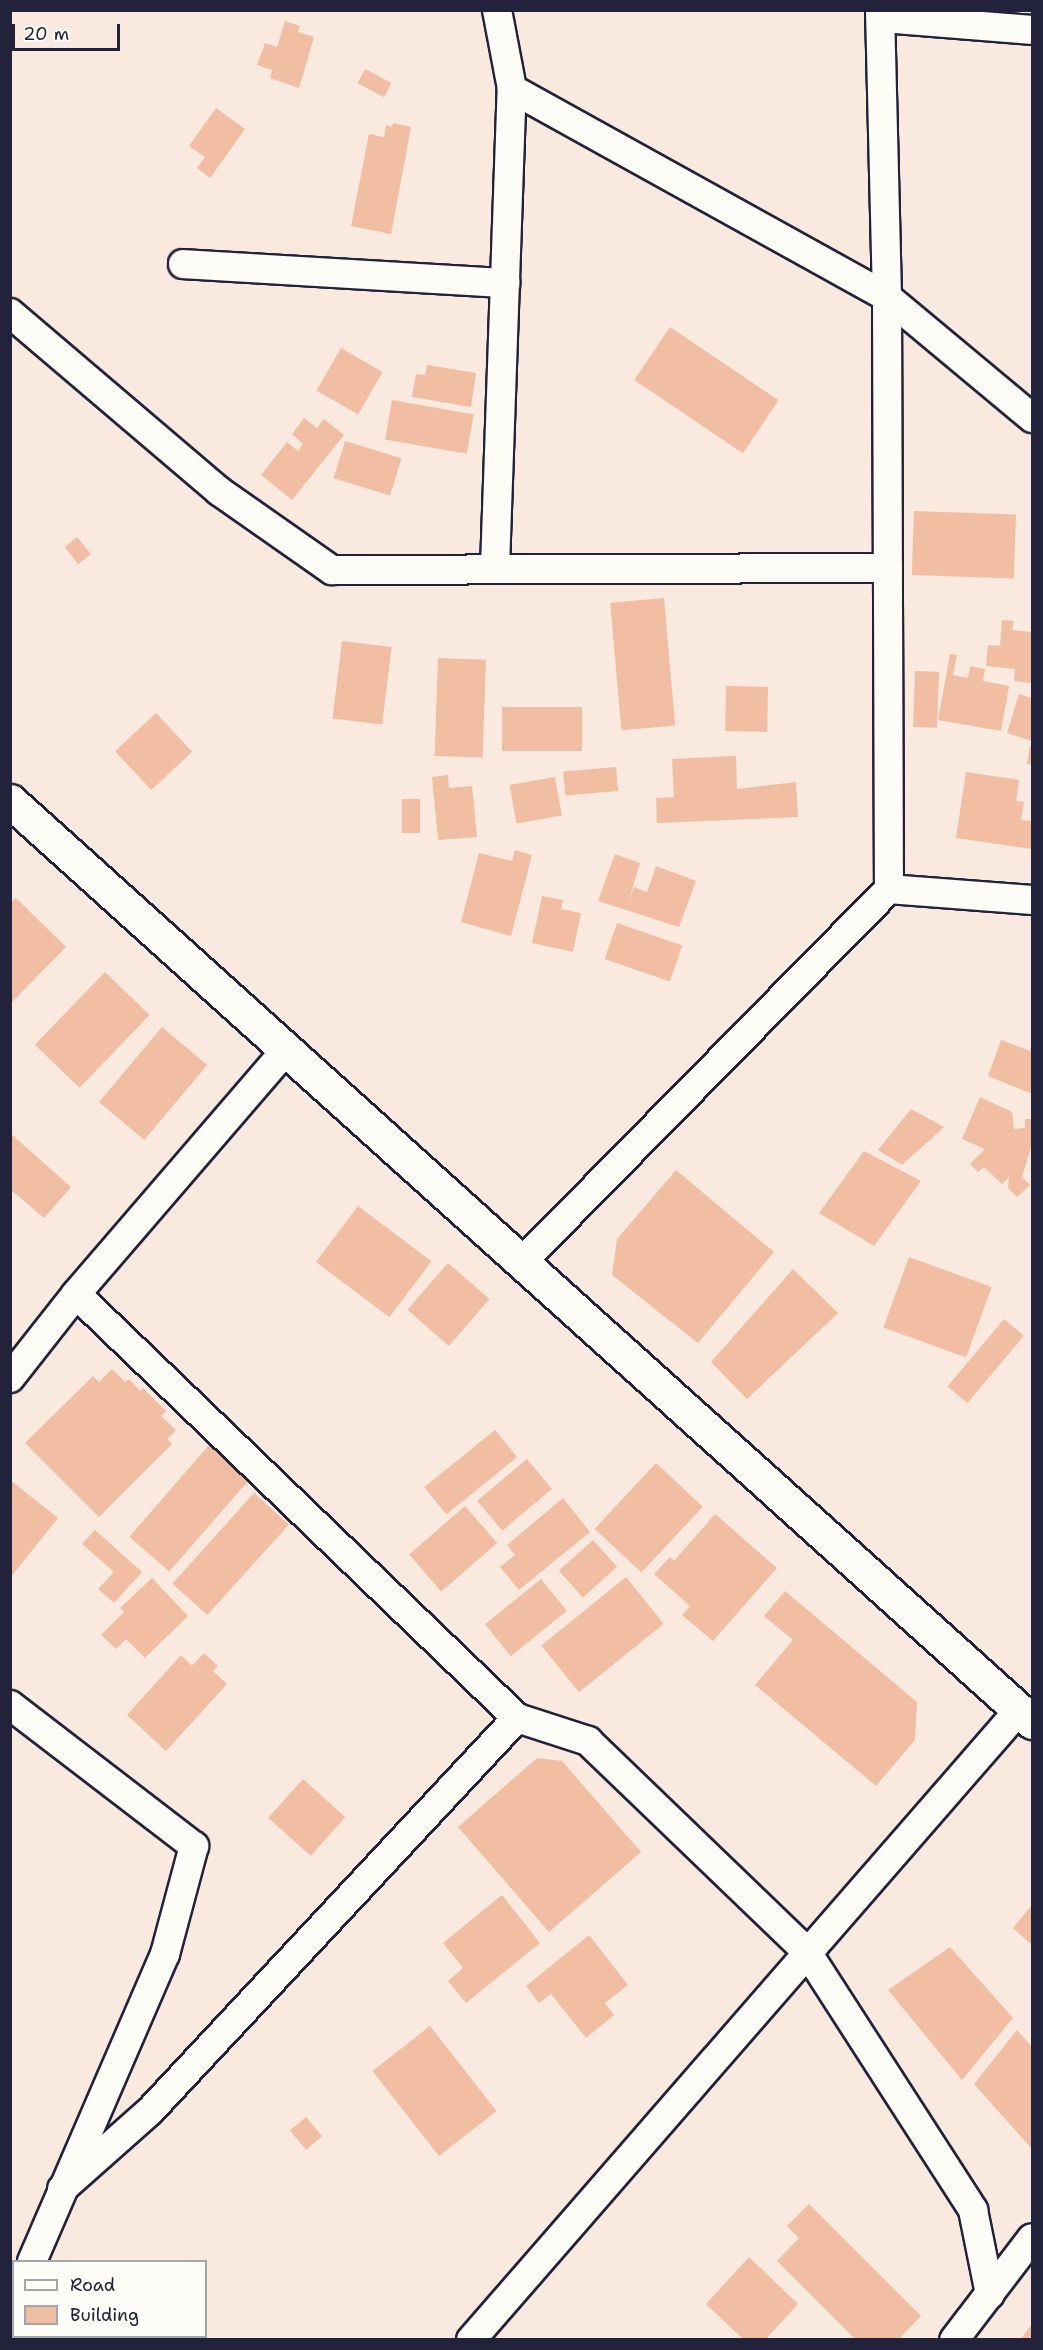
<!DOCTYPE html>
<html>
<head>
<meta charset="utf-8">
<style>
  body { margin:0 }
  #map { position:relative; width:1043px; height:2350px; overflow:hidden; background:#f9e9de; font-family:"Shantell Sans",sans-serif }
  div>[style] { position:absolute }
  .building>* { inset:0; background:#f1bea3; transform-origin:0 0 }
  .roads { filter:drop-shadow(2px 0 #22223b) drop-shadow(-2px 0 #22223b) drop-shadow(0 2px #22223b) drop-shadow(0 -2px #22223b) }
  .street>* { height:28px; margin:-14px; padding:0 14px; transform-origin:14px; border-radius:14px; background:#fdfcf7 }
  .secondary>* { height:33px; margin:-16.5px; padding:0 16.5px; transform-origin:16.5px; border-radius:16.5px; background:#fdfcf7 }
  span { translate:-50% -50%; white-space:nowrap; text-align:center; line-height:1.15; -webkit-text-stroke:6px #fdfcf7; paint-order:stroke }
  .frame { position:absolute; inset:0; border:12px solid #22223b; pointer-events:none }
  .legend { position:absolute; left:12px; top:2260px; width:195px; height:78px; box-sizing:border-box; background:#fdfcf7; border:2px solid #a5a5ac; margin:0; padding:8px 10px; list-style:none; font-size:18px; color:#22223b }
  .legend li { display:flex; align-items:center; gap:12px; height:30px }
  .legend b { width:30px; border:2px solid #a5a5ac }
  .scale { position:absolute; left:12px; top:24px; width:108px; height:27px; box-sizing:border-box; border:3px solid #22223b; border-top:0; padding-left:8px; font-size:18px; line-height:21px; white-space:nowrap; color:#22223b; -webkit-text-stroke:4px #fdfcf7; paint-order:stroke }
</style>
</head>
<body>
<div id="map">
  <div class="building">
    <i style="clip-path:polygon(285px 21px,300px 26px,298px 32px,314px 37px,299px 88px,270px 78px,272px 70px,257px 65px,265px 43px,277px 47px)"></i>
    <i style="left:365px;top:69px;width:30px;height:16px;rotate:28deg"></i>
    <i style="clip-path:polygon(216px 108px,245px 129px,210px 178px,197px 168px,205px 157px,189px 146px)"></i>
    <i style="clip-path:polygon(393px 123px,411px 127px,391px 234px,351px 226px,369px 134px,384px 137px,386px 125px,392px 127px)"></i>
    <i style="left:670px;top:327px;width:131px;height:64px;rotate:34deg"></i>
    <i style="left:341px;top:348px;width:48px;height:49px;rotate:30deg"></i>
    <i style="clip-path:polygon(427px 365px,476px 373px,471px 407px,412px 397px,416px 374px,425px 375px)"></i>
    <i style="left:392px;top:400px;width:83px;height:40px;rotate:10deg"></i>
    <i style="clip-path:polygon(304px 418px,317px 428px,324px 419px,344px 435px,292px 500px,261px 475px,287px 442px,298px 451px,303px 444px,292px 434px)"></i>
    <i style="left:345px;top:441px;width:59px;height:39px;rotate:17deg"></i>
    <i style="left:914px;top:511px;width:102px;height:64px;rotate:2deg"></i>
    <i style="left:77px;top:537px;width:22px;height:16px;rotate:51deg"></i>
    <i style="left:664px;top:598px;width:128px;height:54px;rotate:85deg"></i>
    <i style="clip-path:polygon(1002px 620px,1014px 621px,1012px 630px,1032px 632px,1032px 683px,1014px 681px,1015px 669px,986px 666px,988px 645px,1000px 646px)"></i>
    <i style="left:342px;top:641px;width:50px;height:78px;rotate:7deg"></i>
    <i style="clip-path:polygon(950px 654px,957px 655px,953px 675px,968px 678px,970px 666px,985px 669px,983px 681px,1009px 686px,1001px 731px,938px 720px)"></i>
    <i style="left:438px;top:658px;width:48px;height:98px;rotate:2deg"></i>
    <i style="left:915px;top:671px;width:24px;height:56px;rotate:2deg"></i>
    <i style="left:726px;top:686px;width:42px;height:45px;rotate:1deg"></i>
    <i style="clip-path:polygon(1019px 694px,1032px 698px,1032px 741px,1007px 733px)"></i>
    <i style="left:502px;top:707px;width:80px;height:44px"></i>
    <i style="left:156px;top:713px;width:53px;height:56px;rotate:47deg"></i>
    <i style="clip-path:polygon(1030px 746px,1032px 746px,1032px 765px,1027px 764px)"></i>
    <i style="clip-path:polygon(736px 756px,737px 789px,796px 782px,798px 817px,657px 823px,656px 798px,674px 797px,672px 759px)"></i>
    <i style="left:616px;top:767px;width:24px;height:53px;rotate:85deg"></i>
    <i style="clip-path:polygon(966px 772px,1019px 780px,1016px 801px,1024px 802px,1021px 820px,1032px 821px,1032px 849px,956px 838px)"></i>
    <i style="clip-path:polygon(448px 775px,449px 788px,472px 786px,477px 837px,438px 840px,432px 777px)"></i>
    <i style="left:555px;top:777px;width:39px;height:46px;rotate:80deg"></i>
    <i style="left:402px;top:799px;width:18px;height:34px"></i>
    <i style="clip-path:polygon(515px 850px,532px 855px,511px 936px,461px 922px,479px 853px,512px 861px)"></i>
    <i style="clip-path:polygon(615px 854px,640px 863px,628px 903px,634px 887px,647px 892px,656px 866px,696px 881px,679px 927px,598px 901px)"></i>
    <i style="clip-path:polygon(542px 896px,563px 900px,561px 909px,581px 913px,573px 952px,532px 943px)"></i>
    <i style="clip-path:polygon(16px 898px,66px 947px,10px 1004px,10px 903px)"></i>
    <i style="left:617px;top:923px;width:69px;height:38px;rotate:19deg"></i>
    <i style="left:105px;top:972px;width:62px;height:101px;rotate:44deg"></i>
    <i style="left:162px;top:1027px;width:59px;height:98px;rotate:40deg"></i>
    <i style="clip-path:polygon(1001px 1040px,1030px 1051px,1032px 1044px,1032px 1094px,988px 1076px)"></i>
    <i style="clip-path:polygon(980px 1097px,1012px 1112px,1014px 1129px,1025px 1128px,1025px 1119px,1032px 1119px,1032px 1144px,1022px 1177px,1030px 1185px,1017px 1197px,1008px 1188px,1009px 1177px,1002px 1184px,984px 1167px,978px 1172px,970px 1164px,985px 1149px,962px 1139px)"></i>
    <i style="clip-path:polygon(911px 1109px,944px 1127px,902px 1165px,878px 1150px)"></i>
    <i style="clip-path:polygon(10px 1133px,71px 1187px,44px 1218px,10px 1189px)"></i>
    <i style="clip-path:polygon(864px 1151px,921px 1181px,874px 1246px,819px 1213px)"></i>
    <i style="clip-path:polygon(676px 1170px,774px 1252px,698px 1343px,612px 1275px,617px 1239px)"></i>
    <i style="left:358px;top:1206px;width:92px;height:70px;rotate:37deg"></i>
    <i style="left:909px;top:1257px;width:88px;height:75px;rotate:20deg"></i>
    <i style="left:448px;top:1263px;width:55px;height:62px;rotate:41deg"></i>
    <i style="clip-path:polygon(793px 1269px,838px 1313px,747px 1399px,711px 1362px)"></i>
    <i style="left:1004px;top:1319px;width:26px;height:88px;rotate:40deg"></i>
    <i style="clip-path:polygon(112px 1369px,125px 1382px,129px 1379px,140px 1391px,143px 1388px,166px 1411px,161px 1416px,176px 1430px,167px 1439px,172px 1444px,99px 1517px,25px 1443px,93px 1376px,99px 1382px)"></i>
    <i style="left:495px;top:1430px;width:35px;height:91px;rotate:51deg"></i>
    <i style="left:210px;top:1444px;width:53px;height:123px;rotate:41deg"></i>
    <i style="left:527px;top:1459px;width:39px;height:65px;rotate:50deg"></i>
    <i style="left:656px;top:1463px;width:64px;height:90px;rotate:43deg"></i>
    <i style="clip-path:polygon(10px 1480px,58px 1518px,10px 1578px)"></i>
    <i style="left:254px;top:1493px;width:47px;height:122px;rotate:42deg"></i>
    <i style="clip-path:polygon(563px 1498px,590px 1532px,519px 1590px,500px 1567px,515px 1555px,507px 1545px)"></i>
    <i style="left:465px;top:1506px;width:49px;height:74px;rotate:49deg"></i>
    <i style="clip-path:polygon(715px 1514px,777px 1568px,713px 1641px,682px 1615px,690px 1606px,654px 1574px,670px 1557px,674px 1561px)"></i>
    <i style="clip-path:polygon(95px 1530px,142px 1572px,114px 1603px,98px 1589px,114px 1572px,82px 1544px)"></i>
    <i style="left:593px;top:1540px;width:36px;height:46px;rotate:48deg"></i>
    <i style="left:626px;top:1577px;width:60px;height:109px;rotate:51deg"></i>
    <i style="clip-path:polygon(152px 1578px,188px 1616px,145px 1658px,126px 1639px,116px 1649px,101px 1635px,124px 1612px,120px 1608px)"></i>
    <i style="left:541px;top:1579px;width:41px;height:72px;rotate:51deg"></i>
    <i style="clip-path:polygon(785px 1591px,917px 1702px,915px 1740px,876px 1786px,755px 1685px,793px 1640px,764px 1616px)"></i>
    <i style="clip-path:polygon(204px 1653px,218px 1666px,213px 1671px,227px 1684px,166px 1751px,127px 1715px,181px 1655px,192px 1666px)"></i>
    <i style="clip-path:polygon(537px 1758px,562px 1761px,641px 1852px,549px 1932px,458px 1827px)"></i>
    <i style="left:303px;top:1779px;width:57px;height:52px;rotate:42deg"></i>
    <i style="clip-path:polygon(502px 1895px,540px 1943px,466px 2003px,448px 1981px,463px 1968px,443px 1943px)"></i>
    <i style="clip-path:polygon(1032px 1905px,1032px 1945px,1013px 1928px)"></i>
    <i style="clip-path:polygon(589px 1935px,628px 1985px,605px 2003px,614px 2015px,586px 2038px,551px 1994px,539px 2003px,526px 1986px)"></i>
    <i style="clip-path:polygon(950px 1947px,1013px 2018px,962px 2080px,888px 1990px)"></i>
    <i style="left:430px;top:2026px;width:108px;height:73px;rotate:52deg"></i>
    <i style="clip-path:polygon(1017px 2030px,1032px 2047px,1032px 2149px,974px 2084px)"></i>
    <i style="left:306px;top:2117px;width:25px;height:21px;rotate:50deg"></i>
    <i style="clip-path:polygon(809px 2204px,921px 2316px,898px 2340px,856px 2340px,777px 2261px,799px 2238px,787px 2226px)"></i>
    <i style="clip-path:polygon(749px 2257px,798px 2304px,765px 2340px,744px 2340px,706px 2304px)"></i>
    <i style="clip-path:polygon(1032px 2324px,1032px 2340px,1020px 2340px)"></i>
  </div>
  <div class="roads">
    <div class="street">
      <i style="left:497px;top:10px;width:80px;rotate:79.2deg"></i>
      <i style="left:512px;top:89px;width:429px;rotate:29deg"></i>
      <i style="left:887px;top:297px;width:189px;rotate:39.8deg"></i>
      <i style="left:880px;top:10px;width:287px;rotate:88.6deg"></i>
      <i style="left:887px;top:297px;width:592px;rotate:89.81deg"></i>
      <i style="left:889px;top:889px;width:143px;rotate:4.4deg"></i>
      <i style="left:881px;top:18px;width:151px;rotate:4.5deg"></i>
      <i style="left:183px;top:264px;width:323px;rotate:3.4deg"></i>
      <i style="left:10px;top:313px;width:275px;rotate:40.4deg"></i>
      <i style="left:219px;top:491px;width:138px;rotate:35deg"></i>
      <i style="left:332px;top:570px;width:556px;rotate:-0.21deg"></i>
      <i style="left:495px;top:567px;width:478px;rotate:-88deg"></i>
      <i style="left:522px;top:1262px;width:523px;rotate:-45.46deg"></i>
      <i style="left:76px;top:1294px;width:612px;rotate:43.87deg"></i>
      <i style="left:10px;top:1378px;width:107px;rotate:-51.8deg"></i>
      <i style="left:76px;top:1294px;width:322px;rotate:-49.3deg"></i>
      <i style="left:10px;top:1705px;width:232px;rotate:37.5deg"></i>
      <i style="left:194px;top:1846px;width:112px;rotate:105deg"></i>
      <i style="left:165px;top:1954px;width:335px;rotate:113.4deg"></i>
      <i style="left:62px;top:2189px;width:118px;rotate:-41.6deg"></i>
      <i style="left:150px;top:2111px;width:538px;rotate:-46.96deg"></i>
      <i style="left:517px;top:1718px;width:75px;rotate:17.9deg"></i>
      <i style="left:588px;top:1741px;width:304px;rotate:43.9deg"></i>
      <i style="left:807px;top:1952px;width:307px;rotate:57.2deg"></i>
      <i style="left:973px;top:2210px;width:86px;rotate:78.6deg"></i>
      <i style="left:10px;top:2290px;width:5px;rotate:-37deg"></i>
      <i style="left:471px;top:2340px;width:835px;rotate:-48.98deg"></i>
      <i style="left:954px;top:2340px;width:128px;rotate:-52.6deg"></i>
    </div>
    <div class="secondary">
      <i style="left:10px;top:801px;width:1376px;rotate:42.02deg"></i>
    </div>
  </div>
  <div class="frame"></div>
  <ul class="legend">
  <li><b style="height:8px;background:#fdfcf7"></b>Road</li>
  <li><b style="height:16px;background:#f1bea3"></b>Building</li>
  </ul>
  <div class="scale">20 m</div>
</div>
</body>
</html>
